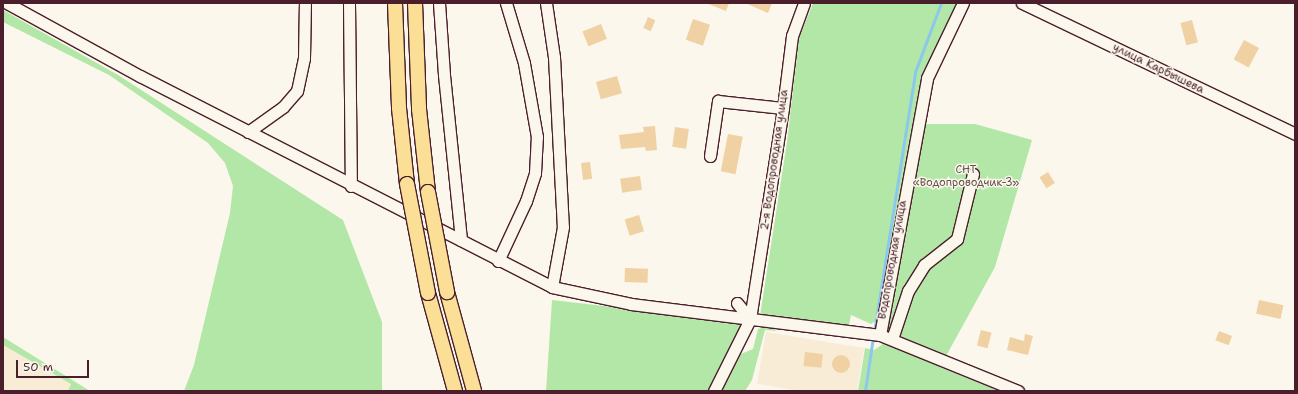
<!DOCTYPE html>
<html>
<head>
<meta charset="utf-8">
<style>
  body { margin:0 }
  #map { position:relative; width:1298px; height:394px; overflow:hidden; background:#fbf7ec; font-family:"Shantell Sans",sans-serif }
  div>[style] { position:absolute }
  .built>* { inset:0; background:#f8ecd6 }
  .green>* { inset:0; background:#b3e7a8 }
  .stream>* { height:3px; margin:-1.5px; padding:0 1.5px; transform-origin:1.5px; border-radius:1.5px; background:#8bc8eb }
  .building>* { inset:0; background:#f0d1a3; transform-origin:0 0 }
  .round { border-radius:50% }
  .roads { filter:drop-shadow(1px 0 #4a1f2b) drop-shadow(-1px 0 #4a1f2b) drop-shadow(0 1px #4a1f2b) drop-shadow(0 -1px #4a1f2b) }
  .minor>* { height:11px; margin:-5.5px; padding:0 5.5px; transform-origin:5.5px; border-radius:5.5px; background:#fbf7ec }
  .major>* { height:14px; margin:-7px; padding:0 7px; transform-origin:7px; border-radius:7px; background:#fbdf96 }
  .bridges { filter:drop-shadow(1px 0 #4a1f2b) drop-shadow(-1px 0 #4a1f2b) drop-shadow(0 1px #4a1f2b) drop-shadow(0 -1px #4a1f2b) }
  .major-bridge>* { height:14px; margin:-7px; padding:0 7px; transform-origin:7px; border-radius:7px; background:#fbdf96 }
  span { translate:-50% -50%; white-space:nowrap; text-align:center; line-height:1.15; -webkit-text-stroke:3px #fbf7ec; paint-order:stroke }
  .street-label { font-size:11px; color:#4a1f2b }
  .park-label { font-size:11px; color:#64514a }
  .frame { position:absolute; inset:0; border:4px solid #4a1f2b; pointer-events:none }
  .scale { position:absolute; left:16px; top:360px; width:73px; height:18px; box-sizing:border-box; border:2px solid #4a1f2b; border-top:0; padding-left:5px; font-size:12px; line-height:14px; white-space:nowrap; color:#4a1f2b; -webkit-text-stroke:3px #fbf7ec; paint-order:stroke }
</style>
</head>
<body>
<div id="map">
  <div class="built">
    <i style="clip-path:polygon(766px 332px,864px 348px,857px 391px,801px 391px,757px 384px)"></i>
    <i style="clip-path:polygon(3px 345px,71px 384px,68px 391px,3px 391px)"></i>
  </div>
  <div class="green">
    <i style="clip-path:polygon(813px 3px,959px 3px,923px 76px,879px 319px,871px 324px,851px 315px,849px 325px,760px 316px,787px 142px,799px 38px)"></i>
    <i style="clip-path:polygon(3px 10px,118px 75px,343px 220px,382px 322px,382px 391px,184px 391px,194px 365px,230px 213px,233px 186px,225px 163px,208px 143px,109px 75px,3px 22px)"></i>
    <i style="clip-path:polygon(921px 124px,975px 124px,1032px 140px,995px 267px,940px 367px,999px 391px,858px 391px,865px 348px,874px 350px,883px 344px)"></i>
    <i style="clip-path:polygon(552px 300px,734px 321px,742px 326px,731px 351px,741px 354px,753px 349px,758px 329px,773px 325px,776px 331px,765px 330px,752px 380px,745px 391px,546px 391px)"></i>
    <i style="clip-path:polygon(3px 337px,90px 391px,68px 391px,71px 384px,3px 345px)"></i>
  </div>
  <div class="stream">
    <i style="left:874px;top:332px;width:263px;rotate:-81deg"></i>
    <i style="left:915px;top:72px;width:74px;rotate:-69.4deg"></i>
    <i style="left:865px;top:391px;width:55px;rotate:-81.6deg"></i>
  </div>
  <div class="building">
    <i style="clip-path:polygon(706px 3px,729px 3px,726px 11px)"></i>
    <i style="clip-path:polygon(745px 3px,772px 3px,768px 13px)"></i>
    <i style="left:648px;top:17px;width:8px;height:12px;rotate:23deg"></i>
    <i style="left:693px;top:19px;width:18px;height:22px;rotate:19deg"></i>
    <i style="left:1192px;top:20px;width:23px;height:12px;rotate:75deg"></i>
    <i style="left:601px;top:24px;width:16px;height:20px;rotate:68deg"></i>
    <i style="left:1244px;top:40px;width:17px;height:22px;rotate:28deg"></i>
    <i style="left:617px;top:76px;width:18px;height:22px;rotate:74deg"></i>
    <i style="clip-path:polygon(655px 126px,657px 150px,646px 151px,645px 147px,621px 149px,619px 135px,644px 132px,643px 127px)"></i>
    <i style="left:675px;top:127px;width:14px;height:20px;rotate:8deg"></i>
    <i style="left:728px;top:134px;width:15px;height:38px;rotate:11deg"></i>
    <i style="left:590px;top:162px;width:17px;height:9px;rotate:83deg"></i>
    <i style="left:1048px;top:172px;width:13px;height:10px;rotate:58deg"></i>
    <i style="left:640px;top:176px;width:14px;height:20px;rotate:82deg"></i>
    <i style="left:639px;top:215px;width:17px;height:15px;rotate:73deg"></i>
    <i style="left:625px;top:268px;width:23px;height:14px;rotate:2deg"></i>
    <i style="left:1259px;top:300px;width:25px;height:14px;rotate:12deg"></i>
    <i style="left:981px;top:330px;width:11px;height:16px;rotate:15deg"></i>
    <i style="left:1219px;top:331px;width:14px;height:10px;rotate:21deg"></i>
    <i style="clip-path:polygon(1025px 334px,1033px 336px,1028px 355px,1007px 350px,1010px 337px,1024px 341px)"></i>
    <i style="left:805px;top:352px;width:18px;height:14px;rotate:6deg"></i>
    <i class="round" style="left:832px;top:355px;width:18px;height:18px"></i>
  </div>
  <div class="roads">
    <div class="minor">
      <i style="left:7px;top:3px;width:152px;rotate:28.8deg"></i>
      <i style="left:140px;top:76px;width:463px;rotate:27.1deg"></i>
      <i style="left:552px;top:287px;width:81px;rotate:12.1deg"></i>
      <i style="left:631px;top:304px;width:251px;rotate:7.1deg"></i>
      <i style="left:880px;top:335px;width:149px;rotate:22.1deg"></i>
      <i style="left:349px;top:3px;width:183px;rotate:89.4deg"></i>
      <i style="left:439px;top:3px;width:72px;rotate:86deg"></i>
      <i style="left:444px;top:75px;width:166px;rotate:84.1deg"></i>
      <i style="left:546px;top:3px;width:55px;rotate:81.6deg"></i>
      <i style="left:554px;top:57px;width:170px;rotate:87deg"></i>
      <i style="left:563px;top:227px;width:61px;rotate:100.4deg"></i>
      <i style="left:1022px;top:3px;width:303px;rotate:25.6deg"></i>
      <i style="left:248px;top:132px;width:43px;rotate:-35.5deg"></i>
      <i style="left:283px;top:107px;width:21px;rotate:-49deg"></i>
      <i style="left:297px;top:91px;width:34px;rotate:-78deg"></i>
      <i style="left:304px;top:58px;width:55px;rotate:-89deg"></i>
      <i style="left:710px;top:156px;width:56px;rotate:-81.7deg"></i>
      <i style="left:718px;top:101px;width:65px;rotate:6.1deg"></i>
      <i style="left:498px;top:261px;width:66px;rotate:-65deg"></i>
      <i style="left:526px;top:201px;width:29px;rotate:-72deg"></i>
      <i style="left:535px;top:173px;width:36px;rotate:-87deg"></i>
      <i style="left:537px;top:137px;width:75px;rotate:-100deg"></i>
      <i style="left:524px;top:63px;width:63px;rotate:-106.7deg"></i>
      <i style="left:737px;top:303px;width:21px;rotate:51deg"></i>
      <i style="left:880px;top:335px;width:261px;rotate:-79.6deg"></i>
      <i style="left:927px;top:78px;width:83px;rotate:-64.4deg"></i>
      <i style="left:892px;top:339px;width:51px;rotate:-71.6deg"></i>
      <i style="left:908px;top:291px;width:31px;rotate:-58deg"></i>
      <i style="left:924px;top:265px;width:42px;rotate:-38.2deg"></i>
      <i style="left:957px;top:239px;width:67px;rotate:-76.2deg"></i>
      <i style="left:714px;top:391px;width:80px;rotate:-63.4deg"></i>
      <i style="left:750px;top:319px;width:214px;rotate:-81.1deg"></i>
      <i style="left:783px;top:108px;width:73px;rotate:-82.9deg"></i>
      <i style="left:792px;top:36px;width:35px;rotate:-70deg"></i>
    </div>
    <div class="major">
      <i style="left:395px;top:3px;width:105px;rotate:87.8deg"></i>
      <i style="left:399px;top:108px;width:76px;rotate:84deg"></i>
      <i style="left:415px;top:3px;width:106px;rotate:87.8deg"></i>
      <i style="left:419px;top:109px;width:83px;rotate:83.8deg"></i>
      <i style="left:447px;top:292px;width:103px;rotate:74.7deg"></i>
      <i style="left:428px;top:293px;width:102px;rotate:74.6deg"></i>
    </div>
  </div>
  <div class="bridges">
    <div class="major-bridge">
      <i style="left:407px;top:184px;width:111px;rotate:79.1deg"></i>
      <i style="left:428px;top:192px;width:102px;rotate:79.2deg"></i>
    </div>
  </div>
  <div class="street-label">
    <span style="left:1158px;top:69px;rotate:26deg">улица Карбышева</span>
    <span style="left:775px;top:160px;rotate:-82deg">2-я Водопроводная улица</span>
    <span style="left:893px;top:260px;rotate:-80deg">Водопроводная улица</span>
  </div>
  <div class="park-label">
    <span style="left:966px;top:177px">СНТ<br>«Водопроводчик-3»</span>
  </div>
  <div class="frame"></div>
  <div class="scale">50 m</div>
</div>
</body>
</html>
